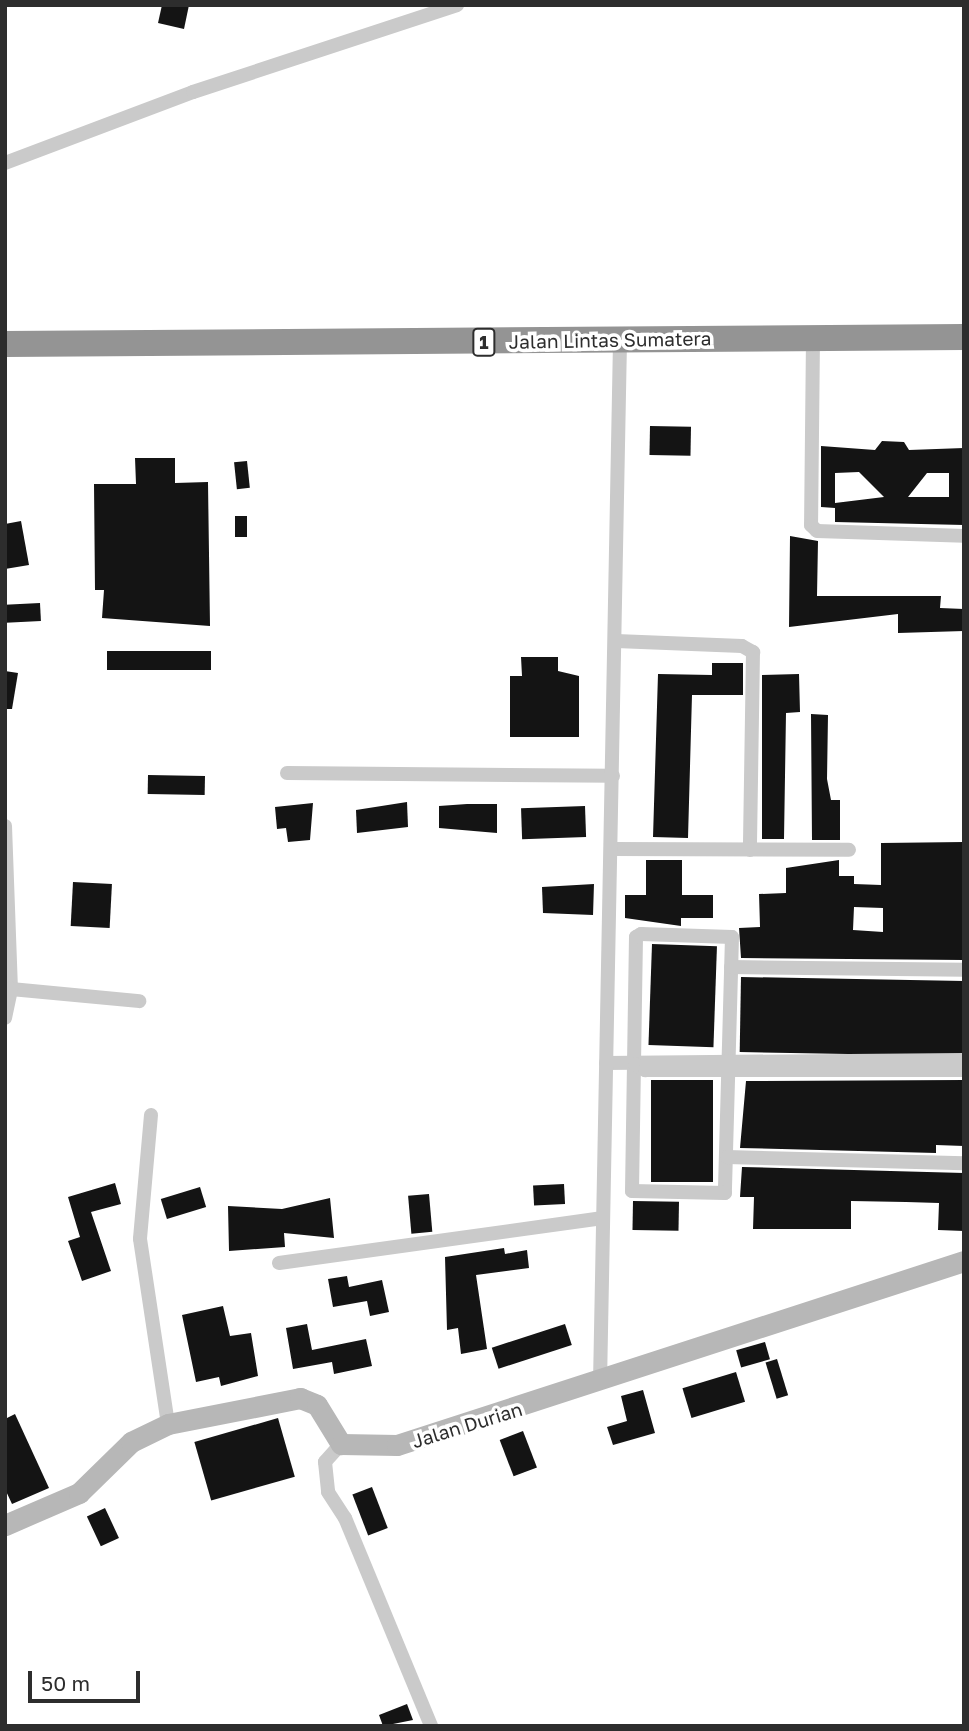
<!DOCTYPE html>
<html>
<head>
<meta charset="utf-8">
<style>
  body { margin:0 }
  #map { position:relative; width:969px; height:1731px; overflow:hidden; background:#fff; font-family:"Golos Text",sans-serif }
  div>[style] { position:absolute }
  .building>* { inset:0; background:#141414; transform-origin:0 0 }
  .street>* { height:14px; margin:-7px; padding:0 7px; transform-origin:7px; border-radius:7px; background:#cacaca }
  .secondary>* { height:21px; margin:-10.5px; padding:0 10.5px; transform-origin:10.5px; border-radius:10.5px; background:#b7b7b7 }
  .highway>* { height:26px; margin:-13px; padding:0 13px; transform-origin:13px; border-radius:13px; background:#949494 }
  span { translate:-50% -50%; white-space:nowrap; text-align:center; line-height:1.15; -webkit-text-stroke:7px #fff; paint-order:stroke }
  .shield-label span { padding:2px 5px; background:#fff; border:2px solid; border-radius:5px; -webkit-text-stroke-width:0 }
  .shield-label { font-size:18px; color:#2d2d2d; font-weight:700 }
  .street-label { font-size:19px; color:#2d2d2d }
  .frame { position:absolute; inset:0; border:7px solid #2d2d2d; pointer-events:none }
  .scale { position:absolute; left:28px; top:1671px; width:112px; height:32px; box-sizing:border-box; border:4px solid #2d2d2d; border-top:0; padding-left:9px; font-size:21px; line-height:24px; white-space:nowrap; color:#2d2d2d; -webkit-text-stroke:5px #fff; paint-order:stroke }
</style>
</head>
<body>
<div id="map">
  <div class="building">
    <i style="clip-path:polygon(162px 5px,189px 5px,184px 29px,158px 23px)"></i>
    <i style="left:650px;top:426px;width:41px;height:29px;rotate:1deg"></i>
    <i style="clip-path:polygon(evenodd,882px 441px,904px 442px,909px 450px,964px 448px,964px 525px,835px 522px,835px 503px,884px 497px,859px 472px,835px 473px,835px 508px,821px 507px,821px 446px,875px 450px,882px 441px,927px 473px,949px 473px,949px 497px,908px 497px,927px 473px)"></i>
    <i style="clip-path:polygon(135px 458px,175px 458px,175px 483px,208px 482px,210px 626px,102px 618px,104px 590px,95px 590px,94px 484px,136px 484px)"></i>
    <i style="left:247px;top:461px;width:27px;height:13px;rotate:84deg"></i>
    <i style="left:235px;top:516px;width:12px;height:21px"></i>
    <i style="clip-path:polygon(21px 521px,29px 565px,5px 569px,5px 524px)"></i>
    <i style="clip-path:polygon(790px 536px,818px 541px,817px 596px,941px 596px,940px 608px,964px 609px,964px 631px,898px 633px,898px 614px,789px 627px)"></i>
    <i style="left:40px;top:603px;width:18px;height:35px;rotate:87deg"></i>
    <i style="left:211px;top:651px;width:19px;height:104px;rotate:90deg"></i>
    <i style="clip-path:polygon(521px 657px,558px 657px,558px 671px,579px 676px,579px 737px,510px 737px,510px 676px,522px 676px)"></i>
    <i style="clip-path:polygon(712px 663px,743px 663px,743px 695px,692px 695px,688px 838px,653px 837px,658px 674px,712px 675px)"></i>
    <i style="clip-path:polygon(5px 671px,18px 673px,12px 709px,5px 709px)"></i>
    <i style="clip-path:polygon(799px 674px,800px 712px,786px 713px,784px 839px,762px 839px,762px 675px)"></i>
    <i style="clip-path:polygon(811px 714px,828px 715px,827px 779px,831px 800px,840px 800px,840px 840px,812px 840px)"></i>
    <i style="left:148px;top:775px;width:57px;height:19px;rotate:1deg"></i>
    <i style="clip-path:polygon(407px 802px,408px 827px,357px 833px,356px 810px)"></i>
    <i style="clip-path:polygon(313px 803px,310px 840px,288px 842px,286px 828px,277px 829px,275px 807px)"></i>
    <i style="clip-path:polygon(467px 804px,497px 804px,497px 833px,439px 828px,439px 806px)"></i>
    <i style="left:585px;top:806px;width:31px;height:64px;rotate:88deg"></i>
    <i style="clip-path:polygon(evenodd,964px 842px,964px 960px,741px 958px,739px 928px,760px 927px,759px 894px,786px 893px,786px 868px,839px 860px,839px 876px,854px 876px,854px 884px,881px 885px,881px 843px,964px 842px,854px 907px,883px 908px,883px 932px,853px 930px,854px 907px)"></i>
    <i style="clip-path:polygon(646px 860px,682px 860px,682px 895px,713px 895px,713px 918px,681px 918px,681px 926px,625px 918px,625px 895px,646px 895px)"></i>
    <i style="left:73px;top:882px;width:39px;height:44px;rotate:3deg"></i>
    <i style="clip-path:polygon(594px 884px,593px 915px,543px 913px,542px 887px)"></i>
    <i style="left:652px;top:944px;width:65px;height:101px;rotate:2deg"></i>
    <i style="left:741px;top:977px;width:223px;height:75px;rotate:1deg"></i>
    <i style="left:651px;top:1080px;width:62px;height:102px"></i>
    <i style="clip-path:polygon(964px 1080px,964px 1146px,936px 1145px,936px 1153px,740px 1148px,746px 1081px)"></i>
    <i style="clip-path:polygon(742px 1167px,964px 1173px,964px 1231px,938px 1230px,939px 1203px,906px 1202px,851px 1201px,851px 1229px,753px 1229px,754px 1197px,740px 1197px)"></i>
    <i style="clip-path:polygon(115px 1183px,121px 1204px,91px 1212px,111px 1271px,82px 1281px,68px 1241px,80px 1237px,68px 1197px)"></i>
    <i style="left:564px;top:1184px;width:20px;height:31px;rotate:87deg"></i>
    <i style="left:200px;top:1187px;width:21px;height:41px;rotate:73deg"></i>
    <i style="left:429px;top:1194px;width:38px;height:21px;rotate:85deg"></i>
    <i style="clip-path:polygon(330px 1198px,334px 1238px,284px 1233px,285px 1247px,229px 1251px,228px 1206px,282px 1209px)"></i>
    <i style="left:633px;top:1201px;width:46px;height:29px;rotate:1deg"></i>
    <i style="clip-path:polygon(504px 1248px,505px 1254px,527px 1250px,529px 1268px,476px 1275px,487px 1349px,461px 1354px,458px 1328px,447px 1330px,445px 1257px)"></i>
    <i style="clip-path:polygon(347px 1276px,349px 1287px,382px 1280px,389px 1312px,370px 1316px,367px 1301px,333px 1307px,328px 1279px)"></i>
    <i style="clip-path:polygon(223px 1306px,230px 1336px,251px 1333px,258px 1376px,221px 1386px,219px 1377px,196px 1382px,182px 1315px)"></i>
    <i style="clip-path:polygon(307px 1324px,312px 1350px,366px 1339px,372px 1366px,334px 1374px,332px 1362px,293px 1369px,286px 1328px)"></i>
    <i style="left:565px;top:1324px;width:22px;height:77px;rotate:72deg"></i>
    <i style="left:765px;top:1342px;width:18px;height:30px;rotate:74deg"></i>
    <i style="left:777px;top:1359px;width:38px;height:12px;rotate:73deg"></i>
    <i style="left:736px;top:1372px;width:31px;height:56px;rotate:73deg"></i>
    <i style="clip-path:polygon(643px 1390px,655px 1433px,613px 1445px,607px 1427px,627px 1421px,621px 1396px)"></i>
    <i style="clip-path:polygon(15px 1414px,49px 1488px,12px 1504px,5px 1489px,5px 1419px)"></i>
    <i style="left:278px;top:1418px;width:61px;height:87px;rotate:74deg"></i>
    <i style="left:523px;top:1431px;width:39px;height:25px;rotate:69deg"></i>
    <i style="left:372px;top:1487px;width:44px;height:21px;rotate:69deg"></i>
    <i style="left:105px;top:1508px;width:33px;height:20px;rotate:65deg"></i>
    <i style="clip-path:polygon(407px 1704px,413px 1720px,383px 1726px,379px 1715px)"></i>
  </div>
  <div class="street">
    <i style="left:5px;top:163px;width:201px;rotate:-20.7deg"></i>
    <i style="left:193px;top:92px;width:278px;rotate:-18.2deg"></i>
    <i style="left:813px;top:338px;width:187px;rotate:90.6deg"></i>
    <i style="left:811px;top:525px;width:8px;rotate:45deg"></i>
    <i style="left:817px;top:531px;width:147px;rotate:1.9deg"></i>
    <i style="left:616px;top:641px;width:126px;rotate:2.3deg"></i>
    <i style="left:742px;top:646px;width:13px;rotate:29deg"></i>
    <i style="left:753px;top:652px;width:198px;rotate:90.9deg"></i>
    <i style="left:287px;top:773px;width:326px;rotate:0.5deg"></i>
    <i style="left:5px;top:826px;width:163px;rotate:87.9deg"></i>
    <i style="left:11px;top:989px;width:129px;rotate:5.4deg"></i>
    <i style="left:612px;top:849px;width:237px;rotate:0.2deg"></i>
    <i style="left:641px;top:934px;width:91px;rotate:1.9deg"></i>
    <i style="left:732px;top:937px;width:256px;rotate:91.6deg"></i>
    <i style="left:725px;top:1193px;width:93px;rotate:-178.8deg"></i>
    <i style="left:632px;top:1191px;width:254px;rotate:-89.1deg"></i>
    <i style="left:636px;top:937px;width:6px;rotate:-31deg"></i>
    <i style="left:731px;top:967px;width:233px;rotate:0.7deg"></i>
    <i style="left:5px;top:1018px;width:30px;rotate:-78deg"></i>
    <i style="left:606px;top:1063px;width:358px;rotate:-0.5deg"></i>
    <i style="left:635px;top:1064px;width:12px;rotate:31deg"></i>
    <i style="left:645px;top:1070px;width:319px"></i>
    <i style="left:151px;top:1115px;width:124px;rotate:95.1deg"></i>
    <i style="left:140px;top:1239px;width:187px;rotate:81.4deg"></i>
    <i style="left:727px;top:1157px;width:237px;rotate:1.5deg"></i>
    <i style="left:279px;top:1263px;width:327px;rotate:-7.9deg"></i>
    <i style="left:600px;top:1383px;width:1043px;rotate:-88.9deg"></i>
    <i style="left:341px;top:1444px;width:24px;rotate:132deg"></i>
    <i style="left:325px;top:1462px;width:30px;rotate:84deg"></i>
    <i style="left:328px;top:1492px;width:31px;rotate:57deg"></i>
    <i style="left:345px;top:1518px;width:225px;rotate:67.5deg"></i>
  </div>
  <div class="secondary">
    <i style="left:5px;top:1525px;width:81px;rotate:-23.4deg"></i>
    <i style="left:79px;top:1493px;width:73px;rotate:-44.4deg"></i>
    <i style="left:131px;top:1442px;width:41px;rotate:-25.9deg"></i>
    <i style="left:168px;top:1424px;width:135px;rotate:-11.1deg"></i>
    <i style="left:300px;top:1398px;width:18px;rotate:22deg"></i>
    <i style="left:317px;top:1405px;width:46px;rotate:58.4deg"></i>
    <i style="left:341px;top:1444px;width:56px;rotate:1deg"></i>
    <i style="left:397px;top:1445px;width:596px;rotate:-17.98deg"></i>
  </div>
  <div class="highway">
    <i style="left:5px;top:344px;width:959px;rotate:-0.42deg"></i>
  </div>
  <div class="shield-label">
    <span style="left:484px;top:342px">1</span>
  </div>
  <div class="street-label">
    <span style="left:610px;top:340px;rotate:-1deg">Jalan Lintas Sumatera</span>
    <span style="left:467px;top:1425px;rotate:-17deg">Jalan Durian</span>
  </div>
  <div class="frame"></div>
  <div class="scale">50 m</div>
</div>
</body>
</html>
